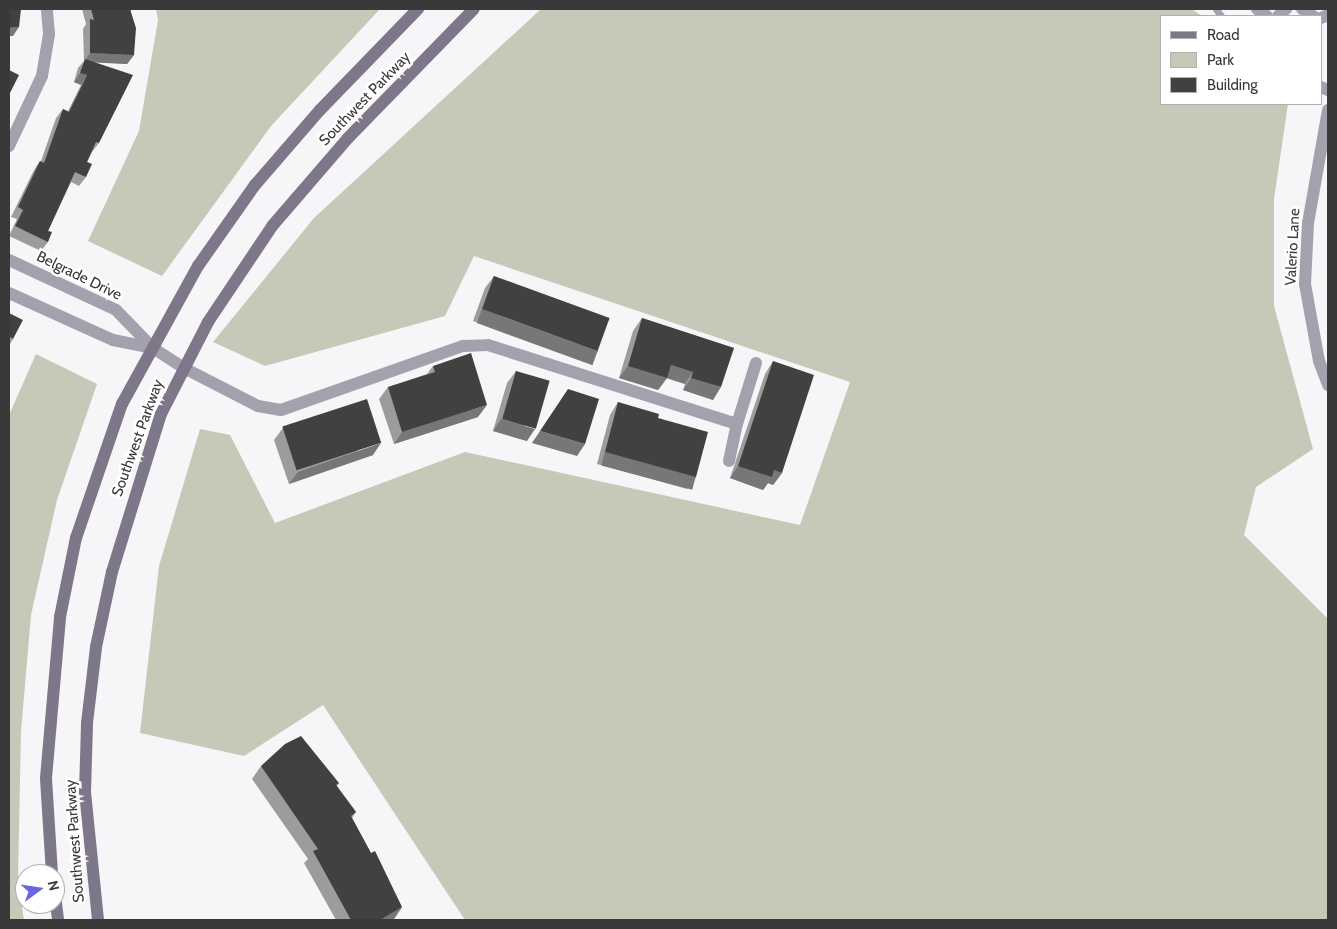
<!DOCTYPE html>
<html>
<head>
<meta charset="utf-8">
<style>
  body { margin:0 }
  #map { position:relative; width:1337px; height:929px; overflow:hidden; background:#f6f6f8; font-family:Cabin,sans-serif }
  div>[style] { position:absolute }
  .green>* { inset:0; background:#c5c9b7 }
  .service>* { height:7px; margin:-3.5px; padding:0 3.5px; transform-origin:3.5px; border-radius:3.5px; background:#a5a0ad }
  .minor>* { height:12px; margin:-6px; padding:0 6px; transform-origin:6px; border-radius:6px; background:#a5a0ad }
  .secondary>* { height:12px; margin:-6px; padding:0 6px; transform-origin:6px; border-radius:6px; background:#7e7789 }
  .wall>* { inset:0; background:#9c9c9c }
  .shaded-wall>* { inset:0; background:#787777; transform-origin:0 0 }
  .building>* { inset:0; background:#424140; transform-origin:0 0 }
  span { translate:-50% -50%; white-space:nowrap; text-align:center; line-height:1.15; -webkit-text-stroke:5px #fff; paint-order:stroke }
  .street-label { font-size:15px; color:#39393a }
  .frame { position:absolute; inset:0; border:10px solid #39393a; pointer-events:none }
  .legend { position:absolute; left:1160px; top:15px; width:162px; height:90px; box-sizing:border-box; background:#fff; border:1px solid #b0b0b0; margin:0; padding:6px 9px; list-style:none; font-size:15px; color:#39393a }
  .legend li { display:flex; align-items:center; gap:10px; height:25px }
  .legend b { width:25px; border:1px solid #b0b0b0 }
  .north { position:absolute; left:15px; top:864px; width:50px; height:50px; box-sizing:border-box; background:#fff; border:1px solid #b0b0b0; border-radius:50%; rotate:76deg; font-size:14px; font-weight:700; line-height:20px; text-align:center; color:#39393a }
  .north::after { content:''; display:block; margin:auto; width:18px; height:22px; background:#6966df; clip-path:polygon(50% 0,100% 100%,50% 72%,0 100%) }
</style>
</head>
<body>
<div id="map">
  <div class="green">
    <i style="clip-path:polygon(156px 9px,380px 9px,271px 126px,162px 276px,88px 241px,139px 131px,158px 20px)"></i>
    <i style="clip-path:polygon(541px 9px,1192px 9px,1202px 16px,1161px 16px,1161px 104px,1288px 104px,1274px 199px,1274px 306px,1313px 449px,1256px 487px,1244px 535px,1328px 619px,1328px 920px,465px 920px,323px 705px,244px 756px,140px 733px,159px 566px,200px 429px,230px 435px,275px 523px,465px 452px,800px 525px,850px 382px,474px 256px,445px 316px,265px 366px,213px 342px,314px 218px)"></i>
    <i style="clip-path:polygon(36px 354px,97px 384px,57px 500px,31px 615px,21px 732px,18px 879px,24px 920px,9px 920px,9px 415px)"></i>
  </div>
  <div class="service">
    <i style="left:1216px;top:9px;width:9px;rotate:54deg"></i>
  </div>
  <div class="minor">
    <i style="left:1257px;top:9px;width:12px;rotate:35deg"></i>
    <i style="left:1302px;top:9px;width:13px;rotate:32deg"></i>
    <i style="left:1278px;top:16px;width:11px;rotate:-41deg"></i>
    <i style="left:1321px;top:18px;width:8px;rotate:-23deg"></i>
    <i style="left:1321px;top:87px;width:8px;rotate:23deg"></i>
    <i style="left:1328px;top:110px;width:115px;rotate:100deg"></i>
    <i style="left:1308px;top:223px;width:61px;rotate:92.8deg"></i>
    <i style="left:1305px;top:284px;width:78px;rotate:79.7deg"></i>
    <i style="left:1319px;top:361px;width:26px;rotate:69deg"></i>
    <i style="left:9px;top:146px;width:77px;rotate:-64.8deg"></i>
    <i style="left:42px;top:76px;width:43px;rotate:-80.5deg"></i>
    <i style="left:49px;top:34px;width:25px;rotate:-95deg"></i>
    <i style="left:9px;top:260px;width:118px;rotate:25deg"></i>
    <i style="left:116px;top:310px;width:53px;rotate:45.8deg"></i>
    <i style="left:153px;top:348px;width:35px;rotate:33deg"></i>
    <i style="left:182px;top:367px;width:85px;rotate:27.2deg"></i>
    <i style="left:258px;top:406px;width:23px;rotate:10deg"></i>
    <i style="left:281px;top:410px;width:193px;rotate:-19.4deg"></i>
    <i style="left:463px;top:346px;width:25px;rotate:-2deg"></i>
    <i style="left:488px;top:345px;width:261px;rotate:17.6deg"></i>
    <i style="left:737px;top:424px;width:64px;rotate:-72.7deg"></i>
    <i style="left:9px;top:293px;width:114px;rotate:24.3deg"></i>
    <i style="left:113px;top:340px;width:41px;rotate:11.3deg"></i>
    <i style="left:729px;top:461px;width:38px;rotate:-78deg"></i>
  </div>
  <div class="secondary">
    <i style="left:52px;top:874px;width:96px;rotate:-93.6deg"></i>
    <i style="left:46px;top:778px;width:162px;rotate:-85deg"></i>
    <i style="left:60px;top:617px;width:81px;rotate:-78.6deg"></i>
    <i style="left:76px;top:538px;width:142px;rotate:-71.1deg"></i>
    <i style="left:122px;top:404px;width:158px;rotate:-61.2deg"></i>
    <i style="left:198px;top:266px;width:99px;rotate:-54.9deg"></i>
    <i style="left:255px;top:185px;width:99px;rotate:-49.1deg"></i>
    <i style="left:320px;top:110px;width:141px;rotate:-45.9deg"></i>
    <i style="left:55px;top:895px;width:25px;rotate:83deg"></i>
    <i style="left:98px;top:920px;width:129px;rotate:-95.8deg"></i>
    <i style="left:85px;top:792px;width:69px;rotate:-88.3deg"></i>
    <i style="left:87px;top:723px;width:77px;rotate:-83.2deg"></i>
    <i style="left:96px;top:647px;width:77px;rotate:-78deg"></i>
    <i style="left:112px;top:572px;width:165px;rotate:-72.8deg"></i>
    <i style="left:161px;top:414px;width:103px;rotate:-62.9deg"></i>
    <i style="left:208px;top:322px;width:117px;rotate:-56.2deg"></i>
    <i style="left:273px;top:225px;width:115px;rotate:-49.2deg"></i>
    <i style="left:348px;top:138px;width:180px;rotate:-45.7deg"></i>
  </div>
  <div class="wall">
    <i style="clip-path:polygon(82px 9px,133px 9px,130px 11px,134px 55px,127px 64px,95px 62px,99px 143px,92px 152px,87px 162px,86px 177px,79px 186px,71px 182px,48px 231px,48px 242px,41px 251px,9px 236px,17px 219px,11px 217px,34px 170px,40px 161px,41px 161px,56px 118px,63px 109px,68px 111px,81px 85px,74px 82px,78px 68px,84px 61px,83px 29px,86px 24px)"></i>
    <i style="clip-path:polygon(494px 276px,598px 351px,590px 363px,473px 321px,485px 288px)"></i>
    <i style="clip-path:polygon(9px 313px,13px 339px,9px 346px)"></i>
    <i style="clip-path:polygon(642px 318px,734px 348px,713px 400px,683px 390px,685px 384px,667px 378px,658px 390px,619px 378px,633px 331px)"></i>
    <i style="clip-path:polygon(773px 361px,782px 473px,773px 485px,768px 483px,763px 490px,730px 478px,765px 374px)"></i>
    <i style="clip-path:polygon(433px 366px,478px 417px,394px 444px,379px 399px,388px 387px,427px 374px)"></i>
    <i style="clip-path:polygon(516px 371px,527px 441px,493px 431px,507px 383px)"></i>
    <i style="clip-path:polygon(618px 402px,658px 418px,696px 477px,687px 489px,597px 464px,610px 415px)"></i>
    <i style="clip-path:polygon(283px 428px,373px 455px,289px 484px,274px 440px)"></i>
    <i style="clip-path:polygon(261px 766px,339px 783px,337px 786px,356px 812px,352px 818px,371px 853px,402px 907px,394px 919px,392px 920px,336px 920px,304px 863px,308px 859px,252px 779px)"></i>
  </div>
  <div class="shaded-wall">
    <i style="clip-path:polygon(19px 27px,13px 36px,9px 36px,9px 28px)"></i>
    <i style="clip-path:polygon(90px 53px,134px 55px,127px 64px,84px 62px)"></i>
    <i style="clip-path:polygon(80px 73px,87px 75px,81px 85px,74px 82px)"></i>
    <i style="left:482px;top:309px;width:123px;height:15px;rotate:20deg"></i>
    <i style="clip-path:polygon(671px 365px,693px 372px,685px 384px,663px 377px)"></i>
    <i style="clip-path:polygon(628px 366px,667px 378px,658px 390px,619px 378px)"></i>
    <i style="clip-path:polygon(691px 378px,721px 387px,713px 400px,683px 390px)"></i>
    <i style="clip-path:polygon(487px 405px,478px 417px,394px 444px,402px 432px)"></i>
    <i style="clip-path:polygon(501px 419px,535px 429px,527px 441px,493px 431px)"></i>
    <i style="clip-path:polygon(540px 431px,585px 444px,577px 456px,532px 443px)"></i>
    <i style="clip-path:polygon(381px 443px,373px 455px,289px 484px,298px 472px)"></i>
    <i style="left:605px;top:452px;width:94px;height:14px;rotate:15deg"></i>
    <i style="clip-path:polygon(738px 466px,774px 470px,782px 473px,773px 485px,768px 483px,763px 490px,730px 478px)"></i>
    <i style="clip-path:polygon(402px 907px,394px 919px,392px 920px,380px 920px)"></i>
  </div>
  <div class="building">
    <i style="clip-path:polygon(9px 9px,21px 9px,19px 27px,9px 28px)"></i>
    <i style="clip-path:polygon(91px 9px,130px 9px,136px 28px,134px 55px,90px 53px,90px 19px,94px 20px)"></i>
    <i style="clip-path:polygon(85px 59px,133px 75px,99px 143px,96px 142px,87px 162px,92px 164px,86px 177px,75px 172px,48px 231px,52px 232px,48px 242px,15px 226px,23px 210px,18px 207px,40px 161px,44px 163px,63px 109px,69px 112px,87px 75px,80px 73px)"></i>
    <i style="clip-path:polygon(9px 70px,19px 75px,9px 95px)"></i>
    <i style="left:494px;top:276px;width:123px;height:35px;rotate:20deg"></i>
    <i style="clip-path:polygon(9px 313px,23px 320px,13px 339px,10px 337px,9px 339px)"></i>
    <i style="clip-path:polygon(642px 318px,734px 348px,721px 387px,691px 378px,693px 372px,671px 365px,667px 378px,628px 366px)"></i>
    <i style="clip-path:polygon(471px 353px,487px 405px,402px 432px,388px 387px,435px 372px,433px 366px)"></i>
    <i style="clip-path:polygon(773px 361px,814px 375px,782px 473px,774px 470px,772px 477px,738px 466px)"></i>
    <i style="left:516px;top:371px;width:35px;height:50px;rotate:16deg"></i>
    <i style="clip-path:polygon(568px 389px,599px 399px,585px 444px,540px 431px)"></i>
    <i style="left:367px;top:399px;width:46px;height:89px;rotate:72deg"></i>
    <i style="clip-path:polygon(618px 402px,659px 414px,658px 418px,708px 432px,696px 477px,605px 452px)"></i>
    <i style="clip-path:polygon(301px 736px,339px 783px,336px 785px,356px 812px,351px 816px,371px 853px,375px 851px,402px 907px,380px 920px,351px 920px,313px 851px,318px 849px,261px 766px,285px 744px)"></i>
  </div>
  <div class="street-label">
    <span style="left:365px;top:99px;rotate:-46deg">Southwest Parkway</span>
    <span style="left:1293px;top:247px;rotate:-87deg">Valerio Lane</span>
    <span style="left:79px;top:276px;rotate:26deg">Belgrade Drive</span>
    <span style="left:138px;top:438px;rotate:-70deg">Southwest Parkway</span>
    <span style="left:75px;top:841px;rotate:-94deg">Southwest Parkway</span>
  </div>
  <div class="frame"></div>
  <ul class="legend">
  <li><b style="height:6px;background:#7e7789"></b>Road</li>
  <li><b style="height:14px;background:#c5c9b7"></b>Park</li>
  <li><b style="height:14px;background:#424140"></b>Building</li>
  </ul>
  <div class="north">N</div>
</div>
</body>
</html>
